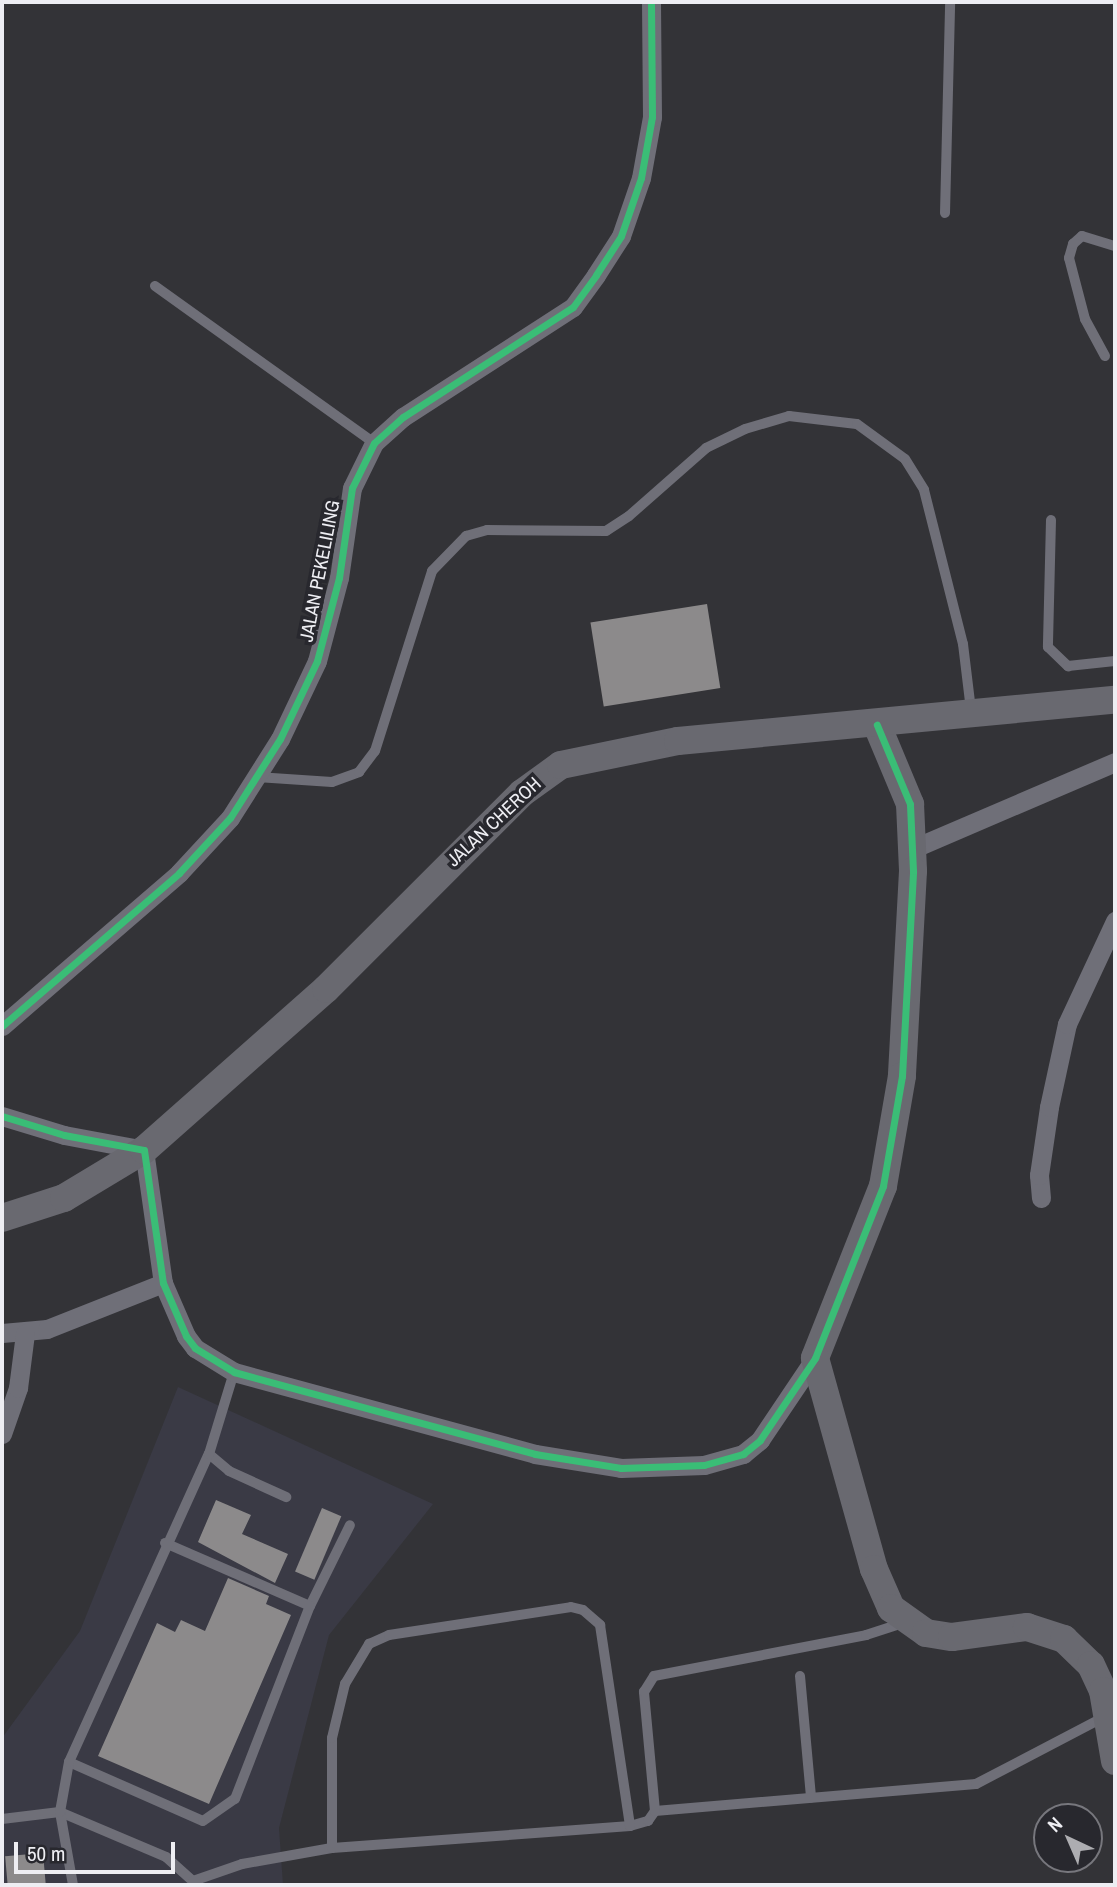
<!DOCTYPE html>
<html>
<head>
<meta charset="utf-8">
<style>
  body { margin:0 }
  #map { position:relative; width:1117px; height:1887px; overflow:hidden; background:#333337; font-family:"Archivo Narrow",sans-serif }
  div>[style] { position:absolute }
  .built>* { inset:0; background:#3a3a45 }
  .building>* { inset:0; background:#8c8a8b; transform-origin:0 0 }
  .lane>* { height:10px; margin:-5px; padding:0 5px; transform-origin:5px; border-radius:5px; background:#6f6f78 }
  .street>* { height:19px; margin:-9.5px; padding:0 9.5px; transform-origin:9.5px; border-radius:9.5px; background:#6f6f78 }
  .secondary>* { height:28px; margin:-14px; padding:0 14px; transform-origin:14px; border-radius:14px; background:#696970 }
  .cycleway>* { height:7px; margin:-3.5px; padding:0 3.5px; transform-origin:3.5px; border-radius:3.5px; background:#3abd76 }
  span { translate:-50% -50%; white-space:nowrap; text-align:center; line-height:1.15; -webkit-text-stroke:7px #28282e; paint-order:stroke }
  .street-label { font-size:19px; color:#eeeef3 }
  .frame { position:absolute; inset:0; border:4px solid #eeeef3; pointer-events:none }
  .north { position:absolute; left:1033px; top:1803px; width:70px; height:70px; box-sizing:border-box; background:#28282e; border:2px solid #77777d; border-radius:50%; rotate:316deg; font-size:19px; font-weight:700; line-height:28px; text-align:center; color:#eeeef3 }
  .north::after { content:''; display:block; margin:auto; width:24px; height:32px; background:#adadb1; clip-path:polygon(50% 0,100% 100%,50% 72%,0 100%) }
  .scale { position:absolute; left:14px; top:1842px; width:161px; height:32px; box-sizing:border-box; border:4px solid #eeeef3; border-top:0; padding-left:9px; font-size:21px; line-height:24px; white-space:nowrap; color:#eeeef3; -webkit-text-stroke:5px #28282e; paint-order:stroke }
</style>
</head>
<body>
<div id="map">
  <div class="built">
    <i style="clip-path:polygon(178px 1387px,433px 1504px,329px 1635px,279px 1828px,283px 1885px,2px 1885px,2px 1738px,80px 1631px)"></i>
  </div>
  <div class="building">
    <i style="left:707px;top:604px;width:85px;height:118px;rotate:81deg"></i>
    <i style="clip-path:polygon(216px 1500px,251px 1515px,242px 1534px,288px 1554px,275px 1583px,198px 1542px)"></i>
    <i style="left:322px;top:1508px;width:21px;height:69px;rotate:23deg"></i>
    <i style="clip-path:polygon(228px 1578px,269px 1596px,266px 1604px,291px 1615px,209px 1804px,98px 1756px,157px 1623px,175px 1632px,181px 1620px,205px 1631px)"></i>
    <i style="left:43px;top:1853px;width:32px;height:38px;rotate:85deg"></i>
  </div>
  <div class="lane">
    <i style="left:945px;top:213px;width:211px;rotate:-88.6deg"></i>
    <i style="left:155px;top:286px;width:269px;rotate:35.6deg"></i>
    <i style="left:1105px;top:356px;width:42px;rotate:-118.4deg"></i>
    <i style="left:1085px;top:319px;width:63px;rotate:-104.7deg"></i>
    <i style="left:1069px;top:258px;width:15px;rotate:-74deg"></i>
    <i style="left:1073px;top:244px;width:12px;rotate:-42deg"></i>
    <i style="left:1082px;top:236px;width:34px;rotate:17deg"></i>
    <i style="left:1051px;top:520px;width:127px;rotate:91.4deg"></i>
    <i style="left:1048px;top:647px;width:28px;rotate:44deg"></i>
    <i style="left:1068px;top:666px;width:47px;rotate:-6.1deg"></i>
    <i style="left:257px;top:777px;width:75px;rotate:3.8deg"></i>
    <i style="left:332px;top:782px;width:29px;rotate:-20deg"></i>
    <i style="left:359px;top:772px;width:26px;rotate:-53deg"></i>
    <i style="left:375px;top:751px;width:189px;rotate:-72.4deg"></i>
    <i style="left:432px;top:571px;width:49px;rotate:-45.8deg"></i>
    <i style="left:466px;top:536px;width:22px;rotate:-16deg"></i>
    <i style="left:487px;top:530px;width:119px;rotate:0.5deg"></i>
    <i style="left:606px;top:531px;width:27px;rotate:-33deg"></i>
    <i style="left:629px;top:516px;width:103px;rotate:-41.4deg"></i>
    <i style="left:706px;top:448px;width:43px;rotate:-26deg"></i>
    <i style="left:745px;top:429px;width:46px;rotate:-16.5deg"></i>
    <i style="left:789px;top:416px;width:68px;rotate:6.7deg"></i>
    <i style="left:857px;top:424px;width:59px;rotate:36.1deg"></i>
    <i style="left:905px;top:459px;width:36px;rotate:58deg"></i>
    <i style="left:924px;top:490px;width:159px;rotate:75.8deg"></i>
    <i style="left:963px;top:644px;width:66px;rotate:83.1deg"></i>
    <i style="left:209px;top:1454px;width:26px;rotate:40deg"></i>
    <i style="left:229px;top:1471px;width:63px;rotate:24.5deg"></i>
    <i style="left:310px;top:1606px;width:90px;rotate:-63.7deg"></i>
    <i style="left:800px;top:1676px;width:122px;rotate:84.8deg"></i>
    <i style="left:69px;top:1762px;width:146px;rotate:23.8deg"></i>
    <i style="left:203px;top:1821px;width:39px;rotate:-35deg"></i>
    <i style="left:235px;top:1799px;width:207px;rotate:-68.8deg"></i>
    <i style="left:310px;top:1606px;width:158px;rotate:-156.5deg"></i>
    <i style="left:655px;top:1811px;width:322px;rotate:-4.8deg"></i>
    <i style="left:976px;top:1784px;width:147px;rotate:-27.6deg"></i>
    <i style="left:60px;top:1812px;width:115px;rotate:23deg"></i>
    <i style="left:166px;top:1857px;width:36px;rotate:42deg"></i>
    <i style="left:193px;top:1881px;width:52px;rotate:-19.1deg"></i>
    <i style="left:242px;top:1864px;width:91px;rotate:-10.1deg"></i>
    <i style="left:332px;top:1848px;width:299px;rotate:-4.2deg"></i>
    <i style="left:630px;top:1826px;width:19px;rotate:-16deg"></i>
    <i style="left:648px;top:1821px;width:12px;rotate:-55deg"></i>
    <i style="left:655px;top:1811px;width:120px;rotate:-95.3deg"></i>
    <i style="left:644px;top:1692px;width:19px;rotate:-58deg"></i>
    <i style="left:654px;top:1676px;width:216px;rotate:-10.9deg"></i>
    <i style="left:866px;top:1635px;width:38px;rotate:-18deg"></i>
    <i style="left:60px;top:1812px;width:74px;rotate:79.9deg"></i>
    <i style="left:2px;top:1819px;width:58px;rotate:-6.9deg"></i>
    <i style="left:60px;top:1812px;width:51px;rotate:-79.8deg"></i>
    <i style="left:69px;top:1762px;width:338px;rotate:-65.6deg"></i>
    <i style="left:209px;top:1454px;width:86px;rotate:-73deg"></i>
    <i style="left:332px;top:1848px;width:110px;rotate:-90deg"></i>
    <i style="left:332px;top:1738px;width:56px;rotate:-76.5deg"></i>
    <i style="left:345px;top:1684px;width:47px;rotate:-59deg"></i>
    <i style="left:369px;top:1644px;width:22px;rotate:-24deg"></i>
    <i style="left:389px;top:1635px;width:184px;rotate:-8.7deg"></i>
    <i style="left:571px;top:1607px;width:12px;rotate:14deg"></i>
    <i style="left:583px;top:1610px;width:23px;rotate:41deg"></i>
    <i style="left:600px;top:1625px;width:203px;rotate:81.5deg"></i>
  </div>
  <div class="street">
    <i style="left:912px;top:849px;width:221px;rotate:-23.2deg"></i>
    <i style="left:2px;top:1026px;width:234px;rotate:-40.8deg"></i>
    <i style="left:179px;top:873px;width:75px;rotate:-47.2deg"></i>
    <i style="left:230px;top:818px;width:93px;rotate:-57.7deg"></i>
    <i style="left:280px;top:739px;width:86px;rotate:-64.6deg"></i>
    <i style="left:317px;top:661px;width:86px;rotate:-75.2deg"></i>
    <i style="left:339px;top:578px;width:91px;rotate:-81.8deg"></i>
    <i style="left:352px;top:488px;width:50px;rotate:-63.9deg"></i>
    <i style="left:374px;top:443px;width:39px;rotate:-42deg"></i>
    <i style="left:403px;top:417px;width:202px;rotate:-32.9deg"></i>
    <i style="left:573px;top:307px;width:39px;rotate:-54deg"></i>
    <i style="left:596px;top:275px;width:46px;rotate:-57.3deg"></i>
    <i style="left:621px;top:236px;width:61px;rotate:-71deg"></i>
    <i style="left:641px;top:178px;width:62px;rotate:-79.8deg"></i>
    <i style="left:652px;top:117px;width:115px;rotate:-90.5deg"></i>
    <i style="left:2px;top:1116px;width:65px;rotate:17deg"></i>
    <i style="left:64px;top:1135px;width:81px;rotate:10.6deg"></i>
    <i style="left:144px;top:1150px;width:134px;rotate:81.9deg"></i>
    <i style="left:163px;top:1283px;width:58px;rotate:66.5deg"></i>
    <i style="left:186px;top:1336px;width:15px;rotate:53deg"></i>
    <i style="left:195px;top:1348px;width:46px;rotate:31.6deg"></i>
    <i style="left:234px;top:1372px;width:312px;rotate:15.2deg"></i>
    <i style="left:535px;top:1454px;width:87px;rotate:9.2deg"></i>
    <i style="left:621px;top:1468px;width:83px;rotate:-2.1deg"></i>
    <i style="left:704px;top:1465px;width:41px;rotate:-15.8deg"></i>
    <i style="left:743px;top:1454px;width:22px;rotate:-39deg"></i>
    <i style="left:760px;top:1440px;width:99px;rotate:-56.1deg"></i>
    <i style="left:1041px;top:1198px;width:23px;rotate:-95deg"></i>
    <i style="left:1039px;top:1175px;width:69px;rotate:-81.6deg"></i>
    <i style="left:1049px;top:1107px;width:85px;rotate:-77.8deg"></i>
    <i style="left:1067px;top:1024px;width:114px;rotate:-65deg"></i>
    <i style="left:2px;top:1333px;width:45px;rotate:-5.1deg"></i>
    <i style="left:47px;top:1329px;width:125px;rotate:-21.6deg"></i>
    <i style="left:2px;top:1434px;width:49px;rotate:-70.8deg"></i>
    <i style="left:18px;top:1388px;width:55px;rotate:-82.7deg"></i>
  </div>
  <div class="secondary">
    <i style="left:877px;top:725px;width:86px;rotate:67.3deg"></i>
    <i style="left:910px;top:804px;width:67px;rotate:87.4deg"></i>
    <i style="left:913px;top:871px;width:205px;rotate:93.1deg"></i>
    <i style="left:902px;top:1076px;width:112px;rotate:99.8deg"></i>
    <i style="left:883px;top:1186px;width:185px;rotate:111.6deg"></i>
    <i style="left:815px;top:1358px;width:219px;rotate:74.4deg"></i>
    <i style="left:874px;top:1569px;width:43px;rotate:66.4deg"></i>
    <i style="left:891px;top:1608px;width:43px;rotate:35.5deg"></i>
    <i style="left:926px;top:1633px;width:26px;rotate:9deg"></i>
    <i style="left:952px;top:1637px;width:76px;rotate:-7.6deg"></i>
    <i style="left:1027px;top:1627px;width:39px;rotate:18deg"></i>
    <i style="left:1064px;top:1639px;width:37px;rotate:44deg"></i>
    <i style="left:1091px;top:1665px;width:29px;rotate:65deg"></i>
    <i style="left:1103px;top:1691px;width:71px;rotate:80.3deg"></i>
    <i style="left:2px;top:1218px;width:65px;rotate:-17.9deg"></i>
    <i style="left:64px;top:1198px;width:93px;rotate:-31deg"></i>
    <i style="left:144px;top:1150px;width:243px;rotate:-41.5deg"></i>
    <i style="left:326px;top:989px;width:277px;rotate:-45deg"></i>
    <i style="left:522px;top:793px;width:48px;rotate:-35.7deg"></i>
    <i style="left:561px;top:765px;width:119px;rotate:-11.6deg"></i>
    <i style="left:678px;top:741px;width:439px;rotate:-5.4deg"></i>
  </div>
  <div class="cycleway">
    <i style="left:2px;top:1026px;width:234px;rotate:-40.8deg"></i>
    <i style="left:179px;top:873px;width:75px;rotate:-47.2deg"></i>
    <i style="left:230px;top:818px;width:93px;rotate:-57.7deg"></i>
    <i style="left:280px;top:739px;width:86px;rotate:-64.6deg"></i>
    <i style="left:317px;top:661px;width:86px;rotate:-75.2deg"></i>
    <i style="left:339px;top:578px;width:91px;rotate:-81.8deg"></i>
    <i style="left:352px;top:488px;width:50px;rotate:-63.9deg"></i>
    <i style="left:374px;top:443px;width:39px;rotate:-42deg"></i>
    <i style="left:403px;top:417px;width:202px;rotate:-32.9deg"></i>
    <i style="left:573px;top:307px;width:39px;rotate:-54deg"></i>
    <i style="left:596px;top:275px;width:46px;rotate:-57.3deg"></i>
    <i style="left:621px;top:236px;width:61px;rotate:-71deg"></i>
    <i style="left:641px;top:178px;width:62px;rotate:-79.8deg"></i>
    <i style="left:652px;top:117px;width:115px;rotate:-90.5deg"></i>
    <i style="left:2px;top:1116px;width:65px;rotate:17deg"></i>
    <i style="left:64px;top:1135px;width:81px;rotate:10.6deg"></i>
    <i style="left:144px;top:1150px;width:134px;rotate:81.9deg"></i>
    <i style="left:163px;top:1283px;width:58px;rotate:66.5deg"></i>
    <i style="left:186px;top:1336px;width:15px;rotate:53deg"></i>
    <i style="left:195px;top:1348px;width:46px;rotate:31.6deg"></i>
    <i style="left:234px;top:1372px;width:312px;rotate:15.2deg"></i>
    <i style="left:535px;top:1454px;width:87px;rotate:9.2deg"></i>
    <i style="left:621px;top:1468px;width:83px;rotate:-2.1deg"></i>
    <i style="left:704px;top:1465px;width:41px;rotate:-15.8deg"></i>
    <i style="left:743px;top:1454px;width:22px;rotate:-39deg"></i>
    <i style="left:760px;top:1440px;width:99px;rotate:-56.1deg"></i>
    <i style="left:815px;top:1358px;width:185px;rotate:-68.4deg"></i>
    <i style="left:883px;top:1186px;width:112px;rotate:-80.2deg"></i>
    <i style="left:902px;top:1076px;width:205px;rotate:-86.9deg"></i>
    <i style="left:913px;top:871px;width:67px;rotate:-92.6deg"></i>
    <i style="left:910px;top:804px;width:86px;rotate:-112.7deg"></i>
  </div>
  <div class="street-label">
    <span style="left:320px;top:571px;rotate:-79deg">JALAN PEKELILING</span>
    <span style="left:494px;top:822px;rotate:-43deg">JALAN CHEROH</span>
  </div>
  <div class="frame"></div>
  <div class="north">N</div>
  <div class="scale">50 m</div>
</div>
</body>
</html>
